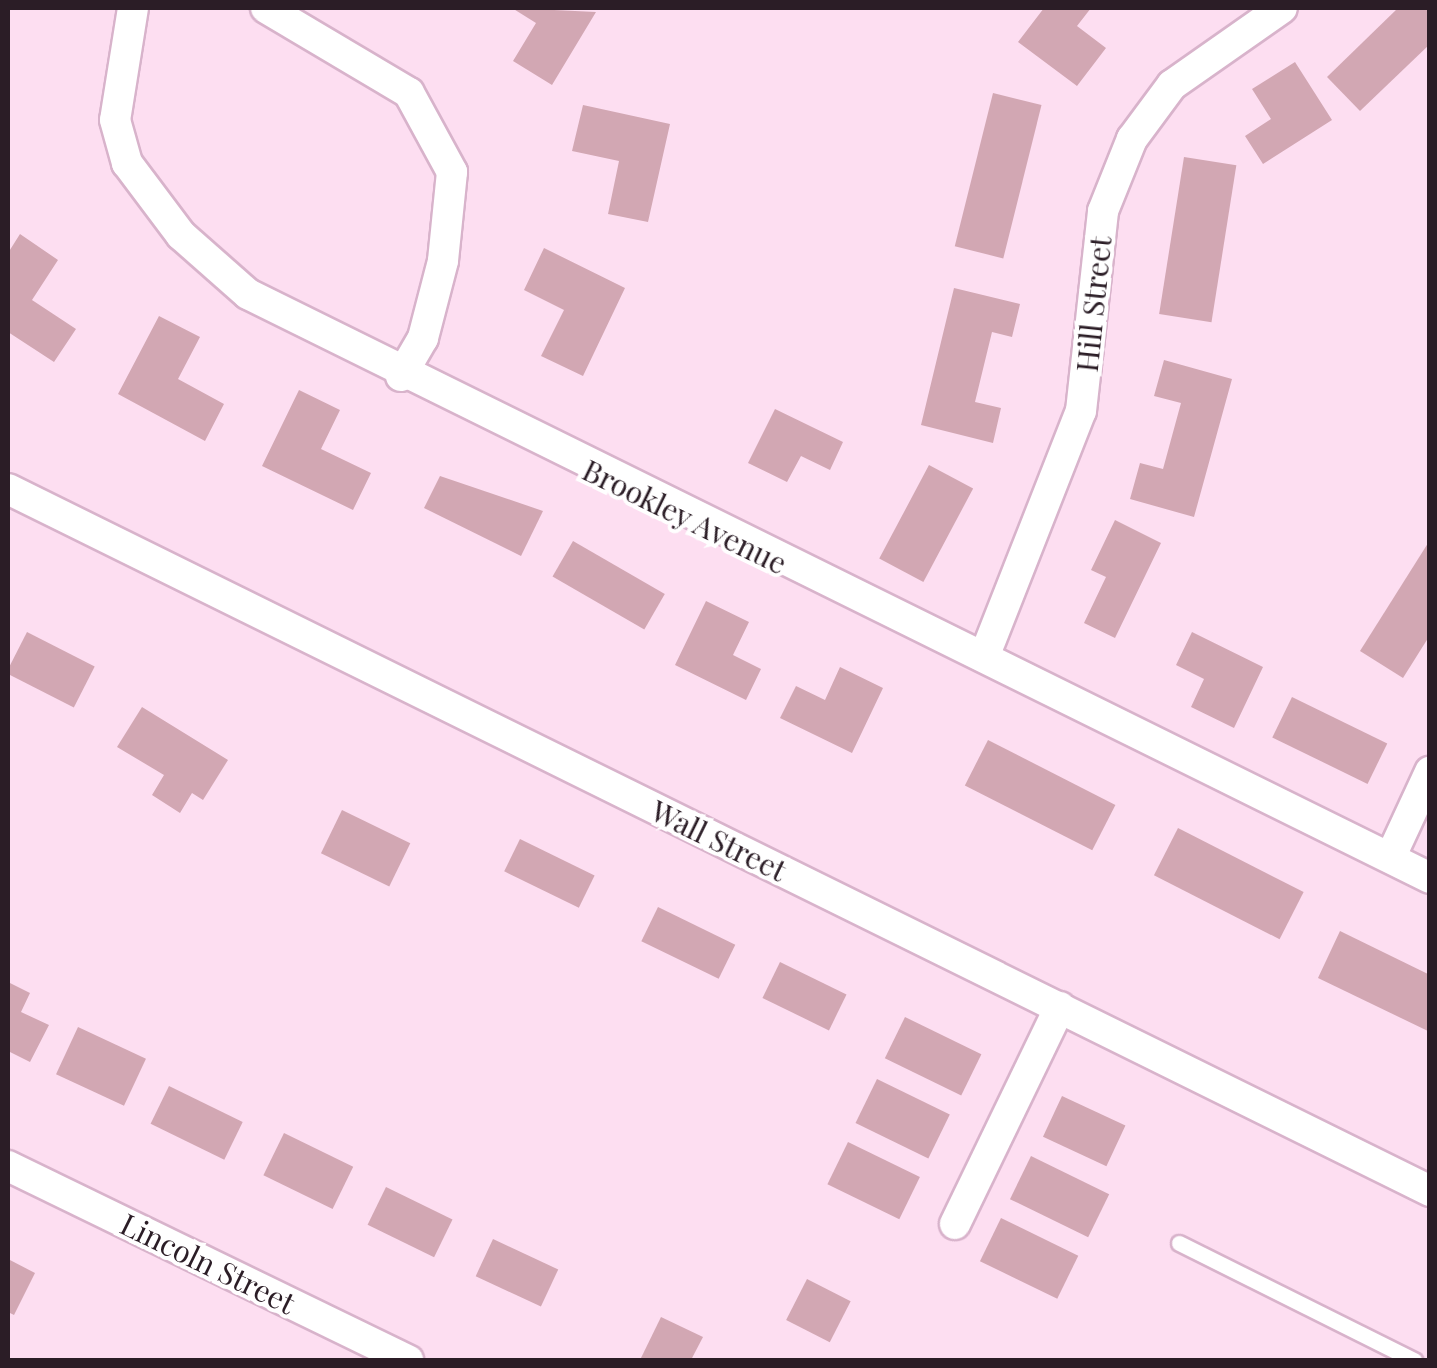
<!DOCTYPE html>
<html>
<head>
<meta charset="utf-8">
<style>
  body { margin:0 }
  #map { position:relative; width:1437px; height:1368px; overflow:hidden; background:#fddef1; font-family:"Playfair Display",serif }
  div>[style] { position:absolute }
  .building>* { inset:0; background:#d2a7b3; transform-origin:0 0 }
  .roads { filter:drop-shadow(2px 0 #d8b3cb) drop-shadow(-2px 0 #d8b3cb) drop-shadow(0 2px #d8b3cb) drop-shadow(0 -2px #d8b3cb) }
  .service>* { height:15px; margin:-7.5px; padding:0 7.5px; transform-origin:7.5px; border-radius:7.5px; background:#fff }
  .minor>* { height:30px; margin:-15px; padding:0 15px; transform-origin:15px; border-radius:15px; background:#fff }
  span { translate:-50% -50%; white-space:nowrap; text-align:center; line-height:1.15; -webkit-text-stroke:8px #fff; paint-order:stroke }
  .street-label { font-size:30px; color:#2b1d26 }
  .frame { position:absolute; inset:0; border:10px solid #2b1d26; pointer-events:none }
</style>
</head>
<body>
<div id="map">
  <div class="building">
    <i style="clip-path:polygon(512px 8px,596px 12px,552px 85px,513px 61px,536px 23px)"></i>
    <i style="clip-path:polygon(1044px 8px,1091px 8px,1077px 26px,1106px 48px,1077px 86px,1018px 42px)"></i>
    <i style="clip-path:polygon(1398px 8px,1430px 8px,1430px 44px,1360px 111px,1327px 77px)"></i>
    <i style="clip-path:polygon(1295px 62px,1332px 120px,1263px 164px,1245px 136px,1271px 119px,1252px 89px)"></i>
    <i style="left:993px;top:93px;width:50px;height:158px;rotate:14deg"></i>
    <i style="clip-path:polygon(583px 105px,670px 124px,648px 222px,608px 214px,619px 161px,572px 151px)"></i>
    <i style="left:1184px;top:157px;width:53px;height:159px;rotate:9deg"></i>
    <i style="clip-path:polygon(20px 234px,58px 260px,32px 300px,76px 329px,54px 362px,8px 332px,8px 253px)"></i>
    <i style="clip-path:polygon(544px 248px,625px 288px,583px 376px,541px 356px,564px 310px,524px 290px)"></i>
    <i style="clip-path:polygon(954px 288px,1020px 304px,1012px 337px,992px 332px,975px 402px,1001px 408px,993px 443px,921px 425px)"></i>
    <i style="clip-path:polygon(159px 316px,200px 337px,178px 379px,224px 404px,205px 441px,118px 394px)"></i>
    <i style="clip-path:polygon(1164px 360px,1232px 379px,1194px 517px,1130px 499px,1140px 463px,1163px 469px,1181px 403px,1154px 396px)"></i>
    <i style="clip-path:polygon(299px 390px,340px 410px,321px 449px,371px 473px,353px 510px,262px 466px)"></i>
    <i style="clip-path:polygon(775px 409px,843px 442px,830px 470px,801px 456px,787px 482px,748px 463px)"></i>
    <i style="left:929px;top:465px;width:50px;height:106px;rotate:28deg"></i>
    <i style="clip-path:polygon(440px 476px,543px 511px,521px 556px,424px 508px)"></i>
    <i style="clip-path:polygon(1115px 520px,1161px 543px,1115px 638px,1084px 623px,1106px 577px,1091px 570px)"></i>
    <i style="clip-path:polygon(1430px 540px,1430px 635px,1403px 678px,1360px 651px)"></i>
    <i style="left:573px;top:541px;width:106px;height:41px;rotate:30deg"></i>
    <i style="clip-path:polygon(706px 601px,749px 622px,733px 655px,761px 669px,746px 700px,675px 665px)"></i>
    <i style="left:27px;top:632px;width:76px;height:46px;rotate:27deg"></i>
    <i style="clip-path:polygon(1192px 632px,1263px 667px,1234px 728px,1191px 707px,1204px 679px,1176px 665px)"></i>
    <i style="clip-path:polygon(840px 667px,883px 688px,852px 753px,780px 718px,796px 686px,825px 700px)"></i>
    <i style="left:1292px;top:697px;width:106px;height:45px;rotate:26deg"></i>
    <i style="clip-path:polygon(142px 707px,228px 760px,203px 800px,192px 793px,180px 813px,152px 795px,164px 775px,117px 747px)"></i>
    <i style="left:988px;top:740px;width:143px;height:51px;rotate:27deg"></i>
    <i style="left:342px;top:810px;width:76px;height:48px;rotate:26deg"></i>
    <i style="left:1178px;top:828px;width:141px;height:53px;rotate:27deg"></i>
    <i style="left:520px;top:839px;width:83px;height:36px;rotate:26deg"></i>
    <i style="left:658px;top:907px;width:86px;height:38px;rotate:26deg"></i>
    <i style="clip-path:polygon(1340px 931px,1430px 975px,1430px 1032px,1318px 978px)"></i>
    <i style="left:780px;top:962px;width:74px;height:40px;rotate:26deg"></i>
    <i style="clip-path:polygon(8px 982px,30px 993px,21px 1012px,49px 1025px,30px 1062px,8px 1051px)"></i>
    <i style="left:905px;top:1017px;width:85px;height:46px;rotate:26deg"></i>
    <i style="left:78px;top:1027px;width:75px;height:52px;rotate:25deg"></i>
    <i style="left:877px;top:1079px;width:81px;height:49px;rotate:26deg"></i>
    <i style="left:169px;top:1086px;width:82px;height:42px;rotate:26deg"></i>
    <i style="left:1062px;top:1096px;width:70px;height:45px;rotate:25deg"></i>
    <i style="left:284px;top:1133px;width:77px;height:47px;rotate:26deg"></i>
    <i style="left:848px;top:1142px;width:80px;height:47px;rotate:26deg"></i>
    <i style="left:1031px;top:1156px;width:87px;height:48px;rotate:26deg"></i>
    <i style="left:386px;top:1187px;width:74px;height:42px;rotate:26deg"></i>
    <i style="left:1001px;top:1218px;width:86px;height:48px;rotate:26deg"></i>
    <i style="left:493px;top:1239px;width:72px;height:41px;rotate:25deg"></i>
    <i style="clip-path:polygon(8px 1259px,35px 1273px,14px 1315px,8px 1312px)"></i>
    <i style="left:807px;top:1279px;width:49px;height:46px;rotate:27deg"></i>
    <i style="clip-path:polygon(661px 1317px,703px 1337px,691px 1360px,640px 1360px)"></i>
  </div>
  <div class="roads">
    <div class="service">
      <i style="left:1179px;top:1243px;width:263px;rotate:26.5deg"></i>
    </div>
    <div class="minor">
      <i style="left:133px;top:8px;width:113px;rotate:99.1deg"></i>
      <i style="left:115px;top:120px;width:45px;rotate:74.4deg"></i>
      <i style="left:127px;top:163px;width:90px;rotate:53.1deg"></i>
      <i style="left:181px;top:235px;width:89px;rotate:41.4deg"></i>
      <i style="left:248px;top:294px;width:1318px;rotate:26.29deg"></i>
      <i style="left:266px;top:8px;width:166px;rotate:30.7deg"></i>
      <i style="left:409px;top:93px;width:90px;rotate:61.4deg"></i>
      <i style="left:452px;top:172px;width:89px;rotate:95.8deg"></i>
      <i style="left:443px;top:261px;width:80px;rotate:104.6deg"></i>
      <i style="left:423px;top:338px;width:44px;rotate:120.1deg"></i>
      <i style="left:8px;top:489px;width:1586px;rotate:26.27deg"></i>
      <i style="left:984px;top:657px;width:264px;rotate:-68.5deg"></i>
      <i style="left:1081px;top:411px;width:201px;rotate:-83.7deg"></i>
      <i style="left:1103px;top:211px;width:78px;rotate:-68.1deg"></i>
      <i style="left:1132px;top:139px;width:67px;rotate:-53.5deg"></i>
      <i style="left:1172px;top:85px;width:134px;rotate:-35deg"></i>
      <i style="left:1391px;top:856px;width:93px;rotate:-65.1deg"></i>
      <i style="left:8px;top:1166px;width:445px;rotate:25.9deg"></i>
      <i style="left:955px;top:1224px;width:241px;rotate:-64.2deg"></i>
    </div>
  </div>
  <div class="street-label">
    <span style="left:1093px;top:304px;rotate:-84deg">Hill Street</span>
    <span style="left:685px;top:516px;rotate:26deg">Brookley Avenue</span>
    <span style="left:719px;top:840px;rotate:26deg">Wall Street</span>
    <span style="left:208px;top:1263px;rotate:26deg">Lincoln Street</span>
  </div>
  <div class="frame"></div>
</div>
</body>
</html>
